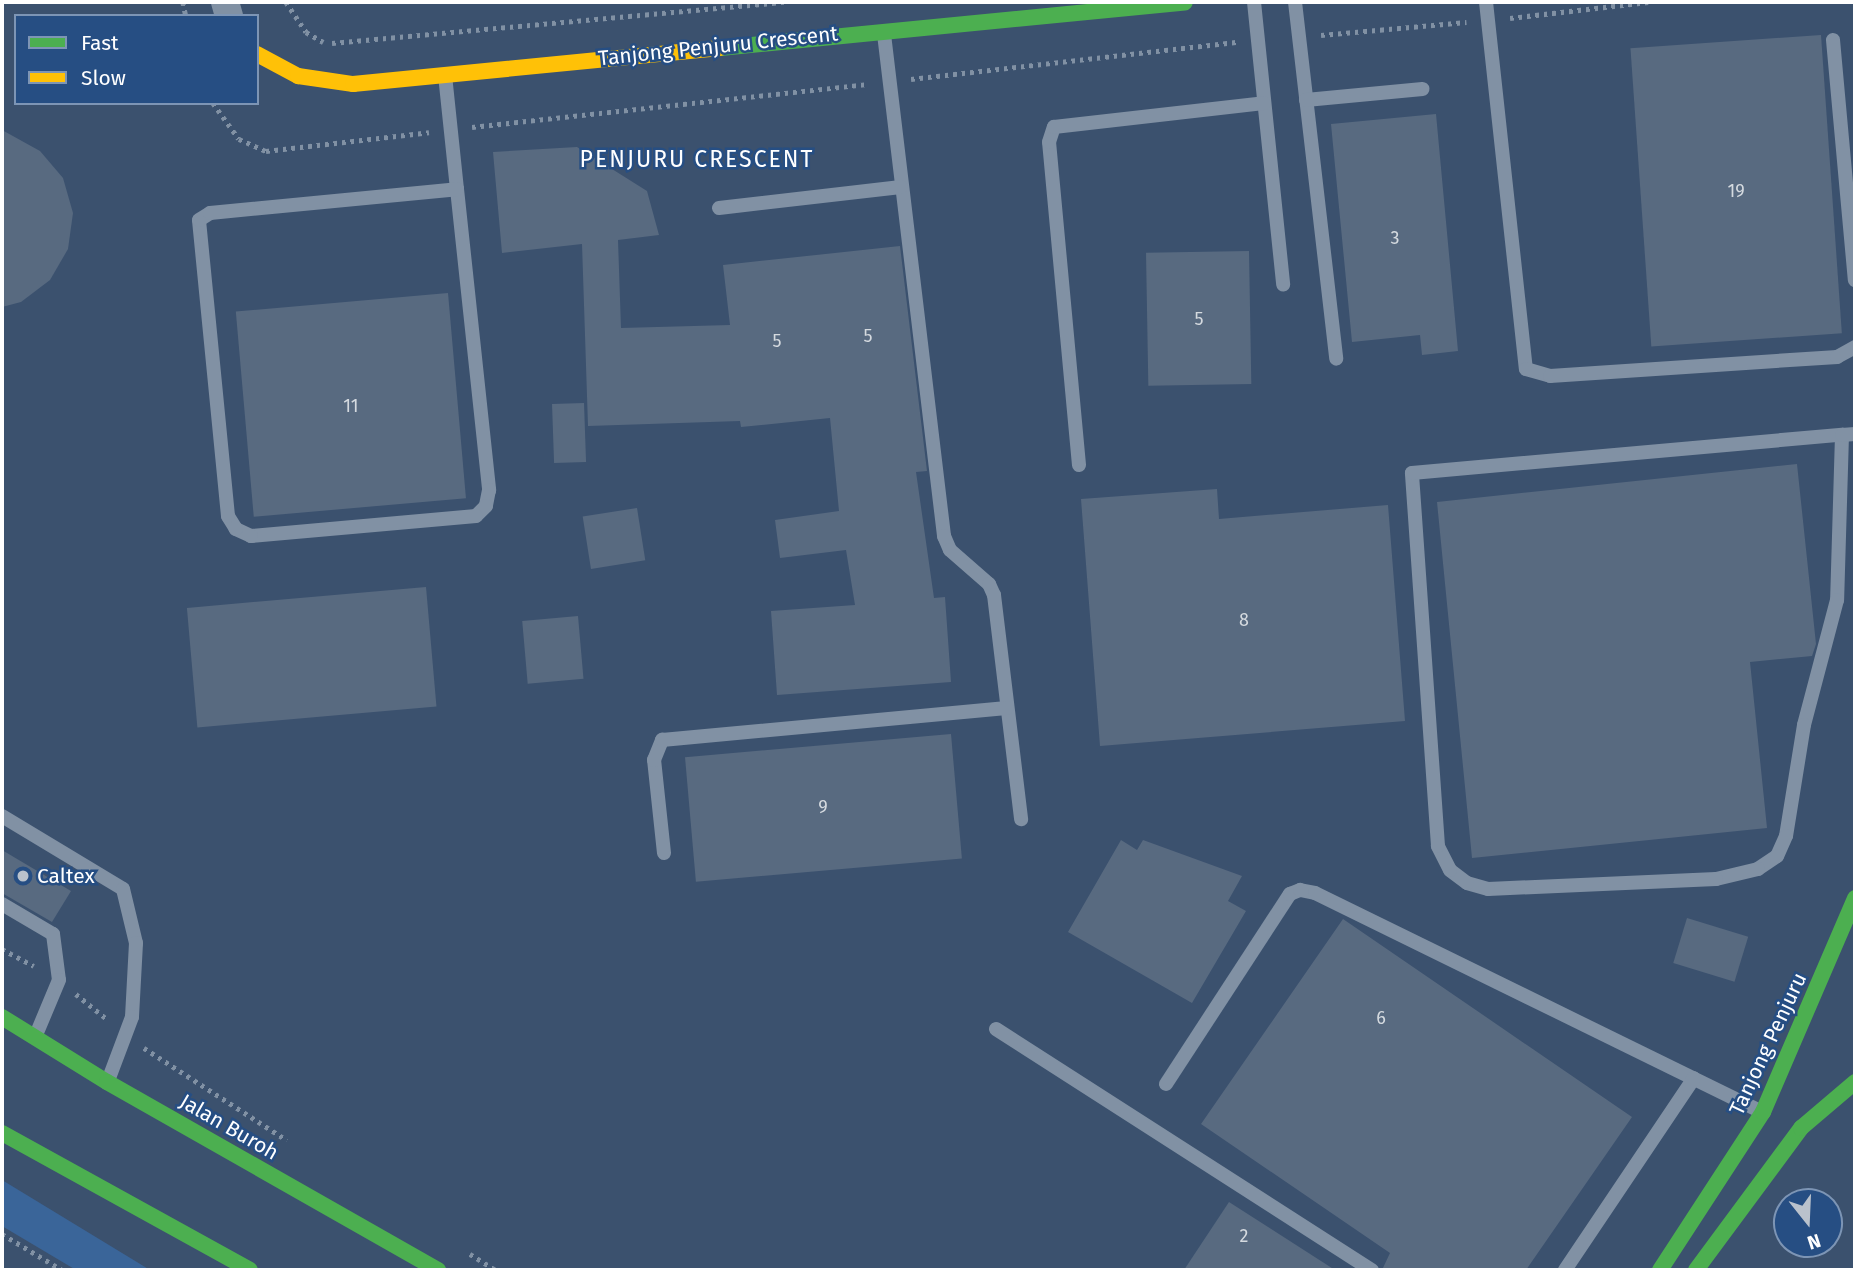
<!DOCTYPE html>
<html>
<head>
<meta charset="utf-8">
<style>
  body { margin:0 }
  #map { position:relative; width:1857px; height:1272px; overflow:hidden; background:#3b516e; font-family:"Fira Sans",sans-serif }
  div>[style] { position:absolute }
  .green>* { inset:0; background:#3a6599 }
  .building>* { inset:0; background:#586a80; transform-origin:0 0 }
  .path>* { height:4.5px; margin-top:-2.25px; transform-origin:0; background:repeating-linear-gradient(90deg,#8191a4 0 3.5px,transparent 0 8.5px) }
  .lane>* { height:14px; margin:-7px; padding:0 7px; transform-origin:7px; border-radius:7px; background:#8191a4 }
  .street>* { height:28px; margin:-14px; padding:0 14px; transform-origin:14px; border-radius:14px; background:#8191a4 }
  .fast>* { height:16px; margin:-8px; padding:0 8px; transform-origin:8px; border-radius:8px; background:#4caf50 }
  .slow>* { height:16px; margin:-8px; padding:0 8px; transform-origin:8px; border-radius:8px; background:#ffc107 }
  .dots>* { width:19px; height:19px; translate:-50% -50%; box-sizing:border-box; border:4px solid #264e83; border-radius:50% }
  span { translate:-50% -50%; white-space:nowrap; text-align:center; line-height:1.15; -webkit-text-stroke:5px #264e83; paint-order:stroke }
  .number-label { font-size:18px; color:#d5dadf }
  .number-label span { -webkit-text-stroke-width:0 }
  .street-label { font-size:21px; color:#fff }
  .poi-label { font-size:21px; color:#fff }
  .left { translate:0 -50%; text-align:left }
  .neighbourhood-label { font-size:23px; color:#fff; letter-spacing:2px }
  .frame { position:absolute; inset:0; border:4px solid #fff; pointer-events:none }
  .legend { position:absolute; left:14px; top:14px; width:245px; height:91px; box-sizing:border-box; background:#264e83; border:2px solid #7d95b5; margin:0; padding:9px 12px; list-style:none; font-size:21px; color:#fff }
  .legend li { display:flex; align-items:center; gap:14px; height:35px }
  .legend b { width:35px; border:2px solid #7d95b5 }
  .north { position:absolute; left:1773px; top:1188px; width:70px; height:70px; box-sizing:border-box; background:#264e83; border:2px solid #7d95b5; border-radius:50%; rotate:162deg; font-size:19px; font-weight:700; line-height:28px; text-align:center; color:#fff }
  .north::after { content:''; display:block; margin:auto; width:24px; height:32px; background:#bac2cc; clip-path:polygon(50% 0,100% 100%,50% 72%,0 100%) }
</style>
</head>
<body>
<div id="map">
  <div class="green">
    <i style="clip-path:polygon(2px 1180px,150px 1270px,76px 1270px,2px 1226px)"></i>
  </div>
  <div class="building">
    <i style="left:1821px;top:35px;width:299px;height:191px;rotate:86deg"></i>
    <i style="clip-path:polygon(1436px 114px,1458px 351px,1422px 355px,1420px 335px,1352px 342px,1331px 124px)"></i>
    <i style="clip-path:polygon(2px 130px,40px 151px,63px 178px,73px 213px,68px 249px,50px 280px,21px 302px,2px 307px)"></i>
    <i style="clip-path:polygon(577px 147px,647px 191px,659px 235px,618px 240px,621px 328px,730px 325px,723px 265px,900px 246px,927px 471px,916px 472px,934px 598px,945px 597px,951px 682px,777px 695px,771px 611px,855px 605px,846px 550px,780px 558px,775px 520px,839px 511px,830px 418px,741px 427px,740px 421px,588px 426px,582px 244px,502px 253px,493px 152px)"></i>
    <i style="left:1249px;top:251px;width:133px;height:103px;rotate:89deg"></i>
    <i style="left:448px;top:293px;width:206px;height:213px;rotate:85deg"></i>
    <i style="left:584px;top:403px;width:59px;height:32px;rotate:88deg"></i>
    <i style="clip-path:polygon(1797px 464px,1816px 644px,1812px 656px,1750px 662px,1767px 828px,1472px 858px,1437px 502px)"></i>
    <i style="clip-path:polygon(1217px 489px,1219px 519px,1388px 505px,1405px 721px,1100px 746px,1081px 499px)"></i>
    <i style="left:637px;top:508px;width:53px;height:55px;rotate:81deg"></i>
    <i style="left:426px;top:587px;width:120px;height:240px;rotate:85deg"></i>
    <i style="left:578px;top:616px;width:63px;height:56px;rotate:85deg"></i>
    <i style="left:951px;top:734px;width:125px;height:267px;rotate:85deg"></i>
    <i style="clip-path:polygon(1121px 840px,1137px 850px,1143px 840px,1242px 876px,1228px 901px,1246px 911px,1192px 1003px,1068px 932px)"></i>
    <i style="clip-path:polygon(2px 850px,71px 891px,52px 922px,2px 893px)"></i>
    <i style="left:1687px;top:918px;width:64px;height:47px;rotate:17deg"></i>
    <i style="clip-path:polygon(1343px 919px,1632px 1117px,1526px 1270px,1382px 1270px,1390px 1253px,1201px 1124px)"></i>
    <i style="clip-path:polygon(1229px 1202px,1335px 1270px,1184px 1270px)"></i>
  </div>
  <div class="path">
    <i style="left:183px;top:2px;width:14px;rotate:78deg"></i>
    <i style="left:286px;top:2px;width:36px;rotate:56deg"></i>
    <i style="left:306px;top:32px;width:20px;rotate:30deg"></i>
    <i style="left:1510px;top:18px;width:139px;rotate:-6.6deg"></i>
    <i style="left:1321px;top:35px;width:146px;rotate:-5.1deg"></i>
    <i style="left:332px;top:43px;width:454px;rotate:-5.2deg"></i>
    <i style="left:911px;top:79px;width:327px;rotate:-6.5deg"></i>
    <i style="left:213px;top:103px;width:44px;rotate:54.2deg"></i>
    <i style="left:239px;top:139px;width:30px;rotate:24deg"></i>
    <i style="left:266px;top:151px;width:164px;rotate:-6.6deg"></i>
    <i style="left:472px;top:127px;width:397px;rotate:-6.2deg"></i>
    <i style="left:2px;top:949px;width:36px;rotate:28deg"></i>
    <i style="left:76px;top:994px;width:40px;rotate:39deg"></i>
    <i style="left:144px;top:1048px;width:170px;rotate:32.8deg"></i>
    <i style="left:2px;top:1234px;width:70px;rotate:31deg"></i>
    <i style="left:470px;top:1254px;width:31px;rotate:32deg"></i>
  </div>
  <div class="lane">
    <i style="left:1254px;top:2px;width:284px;rotate:84.1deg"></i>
    <i style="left:1295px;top:2px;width:359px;rotate:83.4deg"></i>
    <i style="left:1486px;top:2px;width:369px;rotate:83.8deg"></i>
    <i style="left:1526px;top:369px;width:25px;rotate:16deg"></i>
    <i style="left:1550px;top:376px;width:288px;rotate:-3.8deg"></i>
    <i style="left:1837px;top:357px;width:21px;rotate:-29deg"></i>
    <i style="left:884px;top:34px;width:506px;rotate:83.18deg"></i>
    <i style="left:944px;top:536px;width:15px;rotate:67deg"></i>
    <i style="left:950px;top:550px;width:52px;rotate:41.1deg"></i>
    <i style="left:989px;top:584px;width:12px;rotate:66deg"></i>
    <i style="left:994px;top:595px;width:226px;rotate:83.1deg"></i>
    <i style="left:1833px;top:40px;width:241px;rotate:84.8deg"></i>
    <i style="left:445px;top:75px;width:115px;rotate:84deg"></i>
    <i style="left:457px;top:189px;width:303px;rotate:83.9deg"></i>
    <i style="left:489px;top:490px;width:16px;rotate:101deg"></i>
    <i style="left:486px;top:506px;width:14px;rotate:135deg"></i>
    <i style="left:476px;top:516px;width:226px;rotate:174.9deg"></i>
    <i style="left:251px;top:536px;width:17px;rotate:-155deg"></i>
    <i style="left:236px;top:529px;width:15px;rotate:-122deg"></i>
    <i style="left:228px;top:516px;width:297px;rotate:-95.6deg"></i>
    <i style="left:199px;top:220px;width:13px;rotate:-32deg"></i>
    <i style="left:210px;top:213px;width:248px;rotate:-5.5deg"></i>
    <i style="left:1306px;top:100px;width:117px;rotate:-5.4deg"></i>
    <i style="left:719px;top:208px;width:183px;rotate:-6.6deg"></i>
    <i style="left:1842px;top:435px;width:165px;rotate:91.7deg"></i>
    <i style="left:1837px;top:600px;width:129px;rotate:104.8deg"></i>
    <i style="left:1804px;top:725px;width:112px;rotate:99.2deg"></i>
    <i style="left:1786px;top:836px;width:22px;rotate:114deg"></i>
    <i style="left:1777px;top:856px;width:23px;rotate:146deg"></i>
    <i style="left:1758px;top:869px;width:43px;rotate:166.6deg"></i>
    <i style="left:1716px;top:879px;width:228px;rotate:177.5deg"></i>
    <i style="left:1488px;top:889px;width:22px;rotate:-164deg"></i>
    <i style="left:1467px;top:883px;width:21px;rotate:-143deg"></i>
    <i style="left:1450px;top:870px;width:27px;rotate:-117deg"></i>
    <i style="left:1438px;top:846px;width:374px;rotate:-94deg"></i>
    <i style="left:1412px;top:473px;width:432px;rotate:-5.1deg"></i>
    <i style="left:1842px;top:435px;width:13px;rotate:-4deg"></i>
    <i style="left:1079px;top:465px;width:324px;rotate:-95.3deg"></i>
    <i style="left:1049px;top:142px;width:16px;rotate:-72deg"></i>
    <i style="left:1054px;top:127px;width:211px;rotate:-6.5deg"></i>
    <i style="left:2px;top:816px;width:141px;rotate:31.1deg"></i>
    <i style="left:123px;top:889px;width:56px;rotate:76.5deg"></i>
    <i style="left:136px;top:943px;width:74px;rotate:93.1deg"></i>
    <i style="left:132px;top:1017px;width:68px;rotate:110.6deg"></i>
    <i style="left:664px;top:853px;width:94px;rotate:-96.1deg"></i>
    <i style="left:654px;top:760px;width:22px;rotate:-68deg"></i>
    <i style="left:662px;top:740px;width:346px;rotate:-5.3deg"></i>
    <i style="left:2px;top:904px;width:59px;rotate:30.5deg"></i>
    <i style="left:53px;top:934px;width:46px;rotate:82.6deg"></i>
    <i style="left:59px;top:980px;width:60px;rotate:112.7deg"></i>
    <i style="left:996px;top:1029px;width:447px;rotate:32.7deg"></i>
    <i style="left:1166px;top:1084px;width:227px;rotate:-56.9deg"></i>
    <i style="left:1290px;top:894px;width:11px;rotate:-22deg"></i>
    <i style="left:1300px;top:890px;width:15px;rotate:11deg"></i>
    <i style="left:1315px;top:893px;width:498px;rotate:26.1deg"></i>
    <i style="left:1565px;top:1270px;width:231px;rotate:-56.1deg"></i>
  </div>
  <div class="street">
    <i style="left:225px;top:2px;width:15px;rotate:74deg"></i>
  </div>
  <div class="fast">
    <i style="left:720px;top:48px;width:467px;rotate:-5.6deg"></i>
    <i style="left:2px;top:1017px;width:123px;rotate:31.8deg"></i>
    <i style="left:107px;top:1082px;width:381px;rotate:29.6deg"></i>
    <i style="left:2px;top:1133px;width:283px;rotate:28.9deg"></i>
    <i style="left:1660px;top:1270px;width:189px;rotate:-56.9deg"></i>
    <i style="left:1763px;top:1112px;width:233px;rotate:-66.7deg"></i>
    <i style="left:1696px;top:1270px;width:177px;rotate:-53.5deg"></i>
    <i style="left:1801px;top:1128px;width:71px;rotate:-40.4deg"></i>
  </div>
  <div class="slow">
    <i style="left:257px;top:54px;width:47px;rotate:28.2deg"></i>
    <i style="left:298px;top:76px;width:56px;rotate:8.3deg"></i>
    <i style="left:353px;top:84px;width:369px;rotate:-5.6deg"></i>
  </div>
  <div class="dots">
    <i style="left:23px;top:876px;background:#bac2cc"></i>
  </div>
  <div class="number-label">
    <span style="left:1736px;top:191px">19</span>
    <span style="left:1395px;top:238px">3</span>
    <span style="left:1199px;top:319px">5</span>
    <span style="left:868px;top:336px">5</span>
    <span style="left:777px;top:341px">5</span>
    <span style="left:351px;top:406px">11</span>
    <span style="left:1244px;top:620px">8</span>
    <span style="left:823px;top:807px">9</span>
    <span style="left:1381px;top:1018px">6</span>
    <span style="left:1244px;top:1236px">2</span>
  </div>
  <div class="street-label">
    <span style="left:718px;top:46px;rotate:-6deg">Tanjong Penjuru Crescent</span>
    <span style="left:1768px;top:1044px;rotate:-65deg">Tanjong Penjuru</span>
    <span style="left:229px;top:1127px;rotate:30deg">Jalan Buroh</span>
  </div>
  <div class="poi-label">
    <span class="left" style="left:37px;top:876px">Caltex</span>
  </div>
  <div class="neighbourhood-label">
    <span style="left:697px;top:159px">PENJURU CRESCENT</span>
  </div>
  <div class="frame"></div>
  <ul class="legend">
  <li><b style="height:9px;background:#4caf50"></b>Fast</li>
  <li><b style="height:9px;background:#ffc107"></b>Slow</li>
  </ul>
  <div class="north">N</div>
</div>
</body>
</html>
